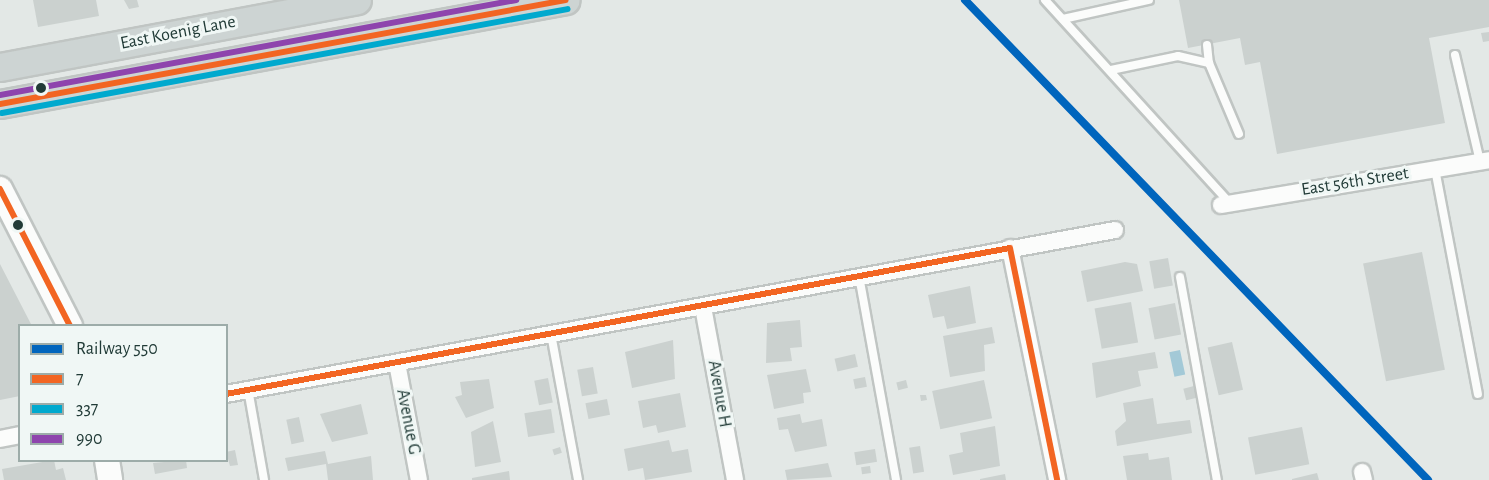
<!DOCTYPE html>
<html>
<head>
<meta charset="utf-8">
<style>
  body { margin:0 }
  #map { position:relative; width:1489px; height:480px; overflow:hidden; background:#e3e8e6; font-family:"Alegreya Sans",sans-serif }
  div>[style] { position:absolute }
  .water>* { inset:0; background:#a3c9d7; transform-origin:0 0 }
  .building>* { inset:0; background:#cbd1cf; transform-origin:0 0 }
  .roads { filter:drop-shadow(2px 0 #c0c5c3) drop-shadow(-2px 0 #c0c5c3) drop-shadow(0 2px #c0c5c3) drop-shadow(0 -2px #c0c5c3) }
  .lane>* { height:8px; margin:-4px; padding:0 4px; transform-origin:4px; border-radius:4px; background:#fbfcfb }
  .street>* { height:16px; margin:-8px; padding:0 8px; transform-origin:8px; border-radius:8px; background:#fbfcfb }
  .secondary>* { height:24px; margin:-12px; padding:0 12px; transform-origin:12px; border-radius:12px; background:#fbfcfb }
  .primary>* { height:27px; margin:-13.5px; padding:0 13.5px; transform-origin:13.5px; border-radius:13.5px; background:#cdd4d3 }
  .bus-1>* { height:6px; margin:-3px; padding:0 3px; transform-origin:3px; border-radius:3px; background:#f26522 }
  .bus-2>* { height:6px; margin:-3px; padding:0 3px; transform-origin:3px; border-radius:3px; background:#00a9ce }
  .bus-3>* { height:6px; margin:-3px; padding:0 3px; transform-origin:3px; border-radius:3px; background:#8e44ad }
  .rail-1>* { height:8px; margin:-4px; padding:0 4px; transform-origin:4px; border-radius:4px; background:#0065bd }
  .dots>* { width:16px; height:16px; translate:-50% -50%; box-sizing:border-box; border:3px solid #f0f7f5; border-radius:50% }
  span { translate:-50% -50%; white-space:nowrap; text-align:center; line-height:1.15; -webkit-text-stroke:6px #f0f7f5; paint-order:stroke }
  .street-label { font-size:18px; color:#213b37 }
  .legend { position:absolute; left:18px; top:324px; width:210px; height:138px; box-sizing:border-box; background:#f0f7f5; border:2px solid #9daca9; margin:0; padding:8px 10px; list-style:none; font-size:18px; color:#213b37 }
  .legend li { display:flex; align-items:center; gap:12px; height:30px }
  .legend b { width:30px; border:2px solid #9daca9 }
</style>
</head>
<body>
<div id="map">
  <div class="water">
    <i style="left:1180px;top:350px;width:25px;height:11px;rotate:78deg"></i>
  </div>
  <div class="building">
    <i style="clip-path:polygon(33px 0,96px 0,99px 16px,38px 27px)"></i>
    <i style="clip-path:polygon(124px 0,137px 0,139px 7px,129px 9px)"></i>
    <i style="clip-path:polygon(1179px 0,1489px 0,1489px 27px,1429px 38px,1445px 123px,1277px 154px,1260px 62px,1245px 65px,1240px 38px,1188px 48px)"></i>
    <i style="clip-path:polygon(1489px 32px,1489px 41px,1483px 42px,1481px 33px)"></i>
    <i style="left:1422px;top:252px;width:120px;height:60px;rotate:79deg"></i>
    <i style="left:1168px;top:258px;width:28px;height:19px;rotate:80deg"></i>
    <i style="clip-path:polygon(1125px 262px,1137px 264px,1143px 291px,1087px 302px,1081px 271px)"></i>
    <i style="clip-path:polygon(0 264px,32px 326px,20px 326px,20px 396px,0 400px)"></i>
    <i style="clip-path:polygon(970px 286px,976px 323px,947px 329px,944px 316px,933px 318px,928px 295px)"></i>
    <i style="left:1131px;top:302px;width:41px;height:37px;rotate:80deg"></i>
    <i style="left:1175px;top:303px;width:32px;height:27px;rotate:79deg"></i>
    <i style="clip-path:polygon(800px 320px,802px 347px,790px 348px,792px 361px,766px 363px,767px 323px)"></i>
    <i style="clip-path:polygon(992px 327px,995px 343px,984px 345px,985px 371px,950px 377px,943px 336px)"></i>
    <i style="clip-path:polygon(673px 340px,675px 379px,632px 388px,625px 352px)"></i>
    <i style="left:1232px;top:342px;width:49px;height:25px;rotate:77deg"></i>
    <i style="clip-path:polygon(1155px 352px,1158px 368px,1138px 371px,1141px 386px,1096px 398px,1092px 363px)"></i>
    <i style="left:855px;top:354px;width:13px;height:21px;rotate:77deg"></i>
    <i style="left:593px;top:367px;width:27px;height:16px;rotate:80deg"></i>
    <i style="clip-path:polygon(806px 369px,811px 392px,803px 393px,804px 403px,774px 409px,767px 375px)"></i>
    <i style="left:865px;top:377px;width:10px;height:12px;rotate:79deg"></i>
    <i style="left:548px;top:378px;width:25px;height:14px;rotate:79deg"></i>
    <i style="clip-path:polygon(489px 379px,494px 408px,466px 418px,455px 397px,462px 395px,460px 382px)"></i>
    <i style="left:906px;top:380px;width:8px;height:10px;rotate:76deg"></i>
    <i style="left:984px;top:380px;width:39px;height:53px;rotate:78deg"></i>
    <i style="left:1194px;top:386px;width:12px;height:11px;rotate:76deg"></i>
    <i style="clip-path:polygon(680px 393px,686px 427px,658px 433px,656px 425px,643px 428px,638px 401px)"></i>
    <i style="clip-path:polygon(920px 395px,926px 395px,927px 400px,921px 401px)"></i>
    <i style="clip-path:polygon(1153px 398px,1157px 424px,1190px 420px,1192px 433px,1117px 446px,1115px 431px,1126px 421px,1123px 403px)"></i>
    <i style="left:607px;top:399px;width:16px;height:22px;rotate:79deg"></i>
    <i style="clip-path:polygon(361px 404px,368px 434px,332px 442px,320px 414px)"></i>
    <i style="left:551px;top:409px;width:24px;height:27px;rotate:81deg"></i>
    <i style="clip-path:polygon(800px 414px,802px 423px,822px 419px,827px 446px,795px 452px,788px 429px,779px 430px,777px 418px)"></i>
    <i style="left:299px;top:417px;width:25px;height:13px;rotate:78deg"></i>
    <i style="clip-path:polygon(493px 421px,501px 462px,475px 467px,471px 432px)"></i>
    <i style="clip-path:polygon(995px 426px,1000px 466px,953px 475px,949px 455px,963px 452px,960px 433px)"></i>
    <i style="left:1302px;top:427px;width:38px;height:55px;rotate:79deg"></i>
    <i style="clip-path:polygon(669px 440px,672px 452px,688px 449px,692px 472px,645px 480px,643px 468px,628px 471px,624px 449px)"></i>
    <i style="left:920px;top:446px;width:26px;height:11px;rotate:81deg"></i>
    <i style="left:560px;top:447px;width:6px;height:8px;rotate:72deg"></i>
    <i style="left:875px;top:449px;width:13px;height:21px;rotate:81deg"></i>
    <i style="clip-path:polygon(235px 450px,238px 465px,230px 466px,226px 452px)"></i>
    <i style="clip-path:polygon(325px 451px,328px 464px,371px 456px,373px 480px,328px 480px,326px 464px,288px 471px,285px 458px)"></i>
    <i style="clip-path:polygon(1148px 453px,1149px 460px,1169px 457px,1172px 480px,1127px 480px,1123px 456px)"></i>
    <i style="clip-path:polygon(54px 460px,56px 470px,63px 468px,66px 480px,4px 480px,2px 469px)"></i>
    <i style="clip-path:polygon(186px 460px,187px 468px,155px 474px,153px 463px)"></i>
    <i style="clip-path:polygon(828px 463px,832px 477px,787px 480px,785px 470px)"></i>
    <i style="left:870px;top:466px;width:7px;height:9px;rotate:82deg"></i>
    <i style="clip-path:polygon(509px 471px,510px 480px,472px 480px,472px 478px)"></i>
    <i style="clip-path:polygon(1317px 473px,1319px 480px,1292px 480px,1292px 479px)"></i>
    <i style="clip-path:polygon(1005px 474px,1006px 480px,980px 480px,980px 479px)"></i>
  </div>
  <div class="roads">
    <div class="lane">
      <i style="left:1045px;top:0;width:275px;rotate:47.7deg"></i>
      <i style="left:1063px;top:19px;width:88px;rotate:-12.5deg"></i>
      <i style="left:1207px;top:45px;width:18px;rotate:84deg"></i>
      <i style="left:1455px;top:55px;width:110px;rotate:76.8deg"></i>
      <i style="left:1111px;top:70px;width:68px;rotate:-11.8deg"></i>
      <i style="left:1178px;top:56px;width:32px;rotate:13deg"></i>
      <i style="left:1209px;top:63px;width:77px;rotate:67.1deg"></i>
      <i style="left:1435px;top:169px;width:229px;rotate:79.2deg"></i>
      <i style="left:859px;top:276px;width:207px;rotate:79.7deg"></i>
      <i style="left:1180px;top:277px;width:206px;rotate:79.7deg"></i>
      <i style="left:551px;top:334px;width:148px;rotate:79.5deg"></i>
      <i style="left:248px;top:389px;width:92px;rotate:80deg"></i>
    </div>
    <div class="street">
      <i style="left:1221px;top:205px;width:272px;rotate:-9.5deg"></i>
      <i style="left:1010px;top:248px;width:237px;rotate:78.5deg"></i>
      <i style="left:703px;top:307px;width:176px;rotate:79.5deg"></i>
      <i style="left:397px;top:363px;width:119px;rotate:79.4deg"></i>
      <i style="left:226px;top:394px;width:904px;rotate:-10.45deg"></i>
      <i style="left:0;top:439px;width:20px;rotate:-11deg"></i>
      <i style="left:1362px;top:472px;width:8px;rotate:76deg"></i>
    </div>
    <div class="secondary">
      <i style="left:0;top:189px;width:154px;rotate:62.9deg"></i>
      <i style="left:107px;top:460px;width:20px;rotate:81deg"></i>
    </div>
    <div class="primary">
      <i style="left:0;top:67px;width:363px;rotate:-10.6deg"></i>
      <i style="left:0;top:104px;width:575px;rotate:-10.41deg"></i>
    </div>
  </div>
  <div class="bus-1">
    <i style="left:0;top:104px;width:575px;rotate:-10.41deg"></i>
    <i style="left:0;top:189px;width:154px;rotate:62.9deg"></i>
    <i style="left:1010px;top:248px;width:237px;rotate:78.5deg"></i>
    <i style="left:226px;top:394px;width:797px;rotate:-10.55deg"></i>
  </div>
  <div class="bus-2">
    <i style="left:2px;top:113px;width:575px;rotate:-10.41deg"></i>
  </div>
  <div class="bus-3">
    <i style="left:0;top:95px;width:525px;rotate:-10.43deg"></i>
  </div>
  <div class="rail-1">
    <i style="left:965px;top:0;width:667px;rotate:46.03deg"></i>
  </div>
  <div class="dots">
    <i style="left:41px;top:88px;background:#213b37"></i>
    <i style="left:18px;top:225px;background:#213b37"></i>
  </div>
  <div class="street-label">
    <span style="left:178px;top:33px;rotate:-11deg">East Koenig Lane</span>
    <span style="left:1355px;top:182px;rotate:-9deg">East 56th Street</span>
    <span style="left:719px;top:394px;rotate:80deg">Avenue H</span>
    <span style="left:408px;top:422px;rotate:79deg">Avenue G</span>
  </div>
  <ul class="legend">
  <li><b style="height:8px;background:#0065bd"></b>Railway 550</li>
  <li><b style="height:8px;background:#f26522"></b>7</li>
  <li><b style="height:8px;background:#00a9ce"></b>337</li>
  <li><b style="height:8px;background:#8e44ad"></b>990</li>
  </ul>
</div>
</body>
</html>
